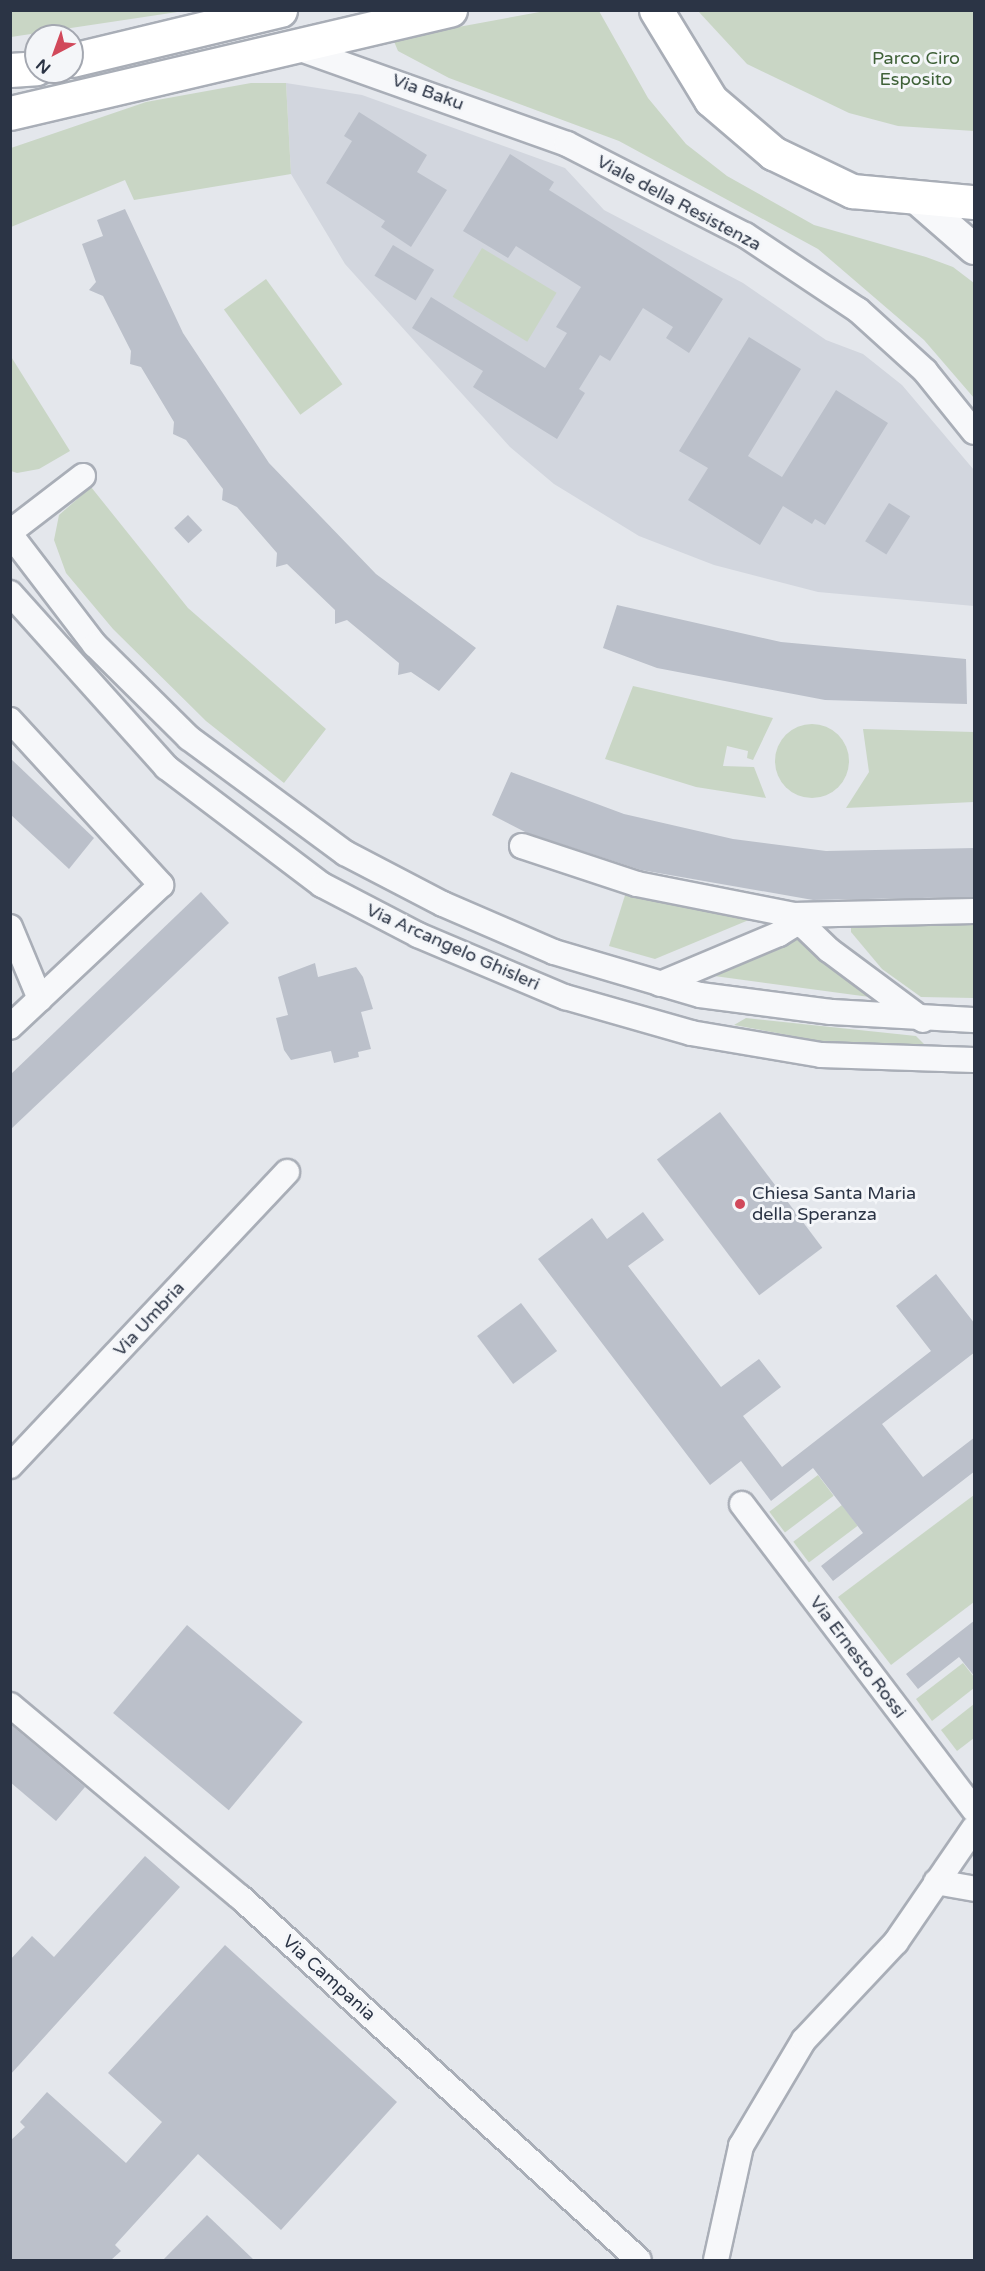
<!DOCTYPE html>
<html>
<head>
<meta charset="utf-8">
<style>
  body { margin:0 }
  #map { position:relative; width:985px; height:2271px; overflow:hidden; background:#e4e7ec; font-family:"Varela Round",sans-serif }
  div>[style] { position:absolute }
  .built>* { inset:0; background:#d2d6de }
  .green>* { inset:0; background:#c9d6c5; transform-origin:0 0 }
  .round { border-radius:50% }
  .building>* { inset:0; background:#bbc0ca; transform-origin:0 0 }
  .roads { filter:drop-shadow(2px 0 #a9aeb7) drop-shadow(-2px 0 #a9aeb7) drop-shadow(0 2px #a9aeb7) drop-shadow(0 -2px #a9aeb7) }
  .minor>* { height:24px; margin:-12px; padding:0 12px; transform-origin:12px; border-radius:12px; background:#f7f8fa }
  .tertiary>* { height:30px; margin:-15px; padding:0 15px; transform-origin:15px; border-radius:15px; background:#f7f8fa }
  .secondary>* { height:33px; margin:-16.5px; padding:0 16.5px; transform-origin:16.5px; border-radius:16.5px; background:#fff }
  .dots>* { width:16px; height:16px; translate:-50% -50%; box-sizing:border-box; border:3px solid #f4f6f9; border-radius:50% }
  span { translate:-50% -50%; white-space:nowrap; text-align:center; line-height:1.15; -webkit-text-stroke:6px #f4f6f9; paint-order:stroke }
  .park-label { font-size:18px; color:#3f6138 }
  .street-label { font-size:18px; color:#2b3445 }
  .poi-label { font-size:18px; color:#2b3445 }
  .left { translate:0 -50%; text-align:left }
  .frame { position:absolute; inset:0; border:12px solid #2b3445; pointer-events:none }
  .north { position:absolute; left:24px; top:24px; width:60px; height:60px; box-sizing:border-box; background:#f4f6f9; border:2px solid #a4a8b1; border-radius:50%; rotate:221deg; font-size:16px; font-weight:700; line-height:24px; text-align:center; color:#2b3445 }
  .north::after { content:''; display:block; margin:auto; width:21px; height:27px; background:#d1495b; clip-path:polygon(50% 0,100% 100%,50% 72%,0 100%) }
</style>
</head>
<body>
<div id="map">
  <div class="built">
    <i style="clip-path:polygon(286px 83px,362px 95px,565px 168px,604px 210px,743px 283px,826px 340px,863px 354px,902px 385px,974px 470px,974px 606px,818px 592px,714px 565px,639px 536px,554px 484px,510px 447px,345px 264px,291px 174px)"></i>
  </div>
  <div class="green">
    <i style="clip-path:polygon(11px 10px,184px 10px,184px 11px,11px 37px)"></i>
    <i style="clip-path:polygon(545px 11px,599px 11px,648px 98px,686px 144px,727px 176px,814px 225px,926px 257px,953px 267px,974px 283px,974px 398px,924px 340px,818px 249px,619px 141px,449px 78px,398px 51px,393px 39px)"></i>
    <i style="clip-path:polygon(698px 11px,974px 11px,974px 131px,898px 126px,849px 113px,747px 64px)"></i>
    <i style="clip-path:polygon(251px 83px,286px 83px,291px 174px,134px 200px,125px 180px,11px 227px,11px 148px,146px 102px)"></i>
    <i style="left:482px;top:248px;width:87px;height:57px;rotate:31deg"></i>
    <i style="left:266px;top:279px;width:130px;height:52px;rotate:54deg"></i>
    <i style="clip-path:polygon(10px 355px,70px 451px,39px 469px,17px 473px,11px 471px)"></i>
    <i style="clip-path:polygon(91px 487px,188px 608px,326px 729px,284px 783px,206px 721px,113px 629px,66px 573px,54px 540px,59px 515px)"></i>
    <i style="clip-path:polygon(633px 686px,773px 718px,753px 760px,747px 758px,748px 751px,727px 746px,723px 766px,754px 767px,766px 798px,696px 787px,605px 759px)"></i>
    <i class="round" style="left:775px;top:724px;width:74px;height:74px"></i>
    <i style="clip-path:polygon(863px 729px,974px 732px,974px 802px,846px 808px,869px 772px)"></i>
    <i style="clip-path:polygon(627px 889px,756px 917px,655px 959px,609px 946px)"></i>
    <i style="clip-path:polygon(851px 924px,974px 924px,974px 998px,921px 997px,882px 969px,851px 932px)"></i>
    <i style="clip-path:polygon(788px 938px,804px 938px,877px 998px,707px 975px)"></i>
    <i style="clip-path:polygon(746px 1018px,916px 1036px,925px 1045px,831px 1043px,734px 1025px)"></i>
    <i style="left:818px;top:1475px;width:26px;height:61px;rotate:53deg"></i>
    <i style="clip-path:polygon(974px 1495px,974px 1602px,891px 1665px,838px 1597px)"></i>
    <i style="left:842px;top:1505px;width:26px;height:61px;rotate:53deg"></i>
    <i style="clip-path:polygon(963px 1663px,974px 1677px,974px 1688px,932px 1721px,916px 1699px)"></i>
    <i style="clip-path:polygon(974px 1704px,974px 1738px,957px 1751px,941px 1730px)"></i>
  </div>
  <div class="building">
    <i style="clip-path:polygon(359px 112px,427px 155px,417px 172px,447px 190px,411px 247px,381px 227px,385px 221px,326px 183px,352px 141px,344px 136px)"></i>
    <i style="clip-path:polygon(510px 154px,554px 182px,549px 190px,723px 299px,689px 353px,666px 338px,673px 327px,643px 308px,610px 361px,600px 355px,579px 389px,585px 393px,557px 439px,473px 387px,483px 371px,412px 328px,431px 297px,545px 368px,567px 333px,556px 327px,581px 287px,516px 246px,508px 258px,463px 231px)"></i>
    <i style="clip-path:polygon(125px 209px,183px 333px,269px 463px,376px 574px,476px 648px,439px 691px,411px 672px,398px 675px,399px 663px,347px 620px,335px 624px,335px 610px,287px 564px,276px 567px,277px 553px,237px 507px,222px 500px,223px 489px,186px 440px,173px 434px,174px 422px,141px 367px,130px 364px,131px 351px,103px 296px,89px 290px,96px 282px,82px 244px,103px 236px,97px 220px)"></i>
    <i style="left:393px;top:245px;width:48px;height:36px;rotate:31deg"></i>
    <i style="clip-path:polygon(749px 337px,801px 369px,748px 456px,782px 477px,836px 390px,888px 423px,825px 525px,815px 519px,812px 524px,783px 506px,760px 545px,688px 500px,708px 468px,679px 451px)"></i>
    <i style="left:889px;top:503px;width:25px;height:45px;rotate:32deg"></i>
    <i style="left:188px;top:515px;width:21px;height:19px;rotate:47deg"></i>
    <i style="clip-path:polygon(617px 605px,781px 642px,966px 659px,967px 704px,825px 700px,657px 668px,603px 648px)"></i>
    <i style="clip-path:polygon(10px 758px,94px 838px,69px 869px,10px 814px)"></i>
    <i style="clip-path:polygon(511px 772px,624px 814px,733px 839px,826px 851px,975px 848px,975px 897px,813px 900px,641px 870px,527px 833px,492px 815px)"></i>
    <i style="clip-path:polygon(201px 892px,229px 923px,10px 1130px,10px 1075px)"></i>
    <i style="clip-path:polygon(315px 963px,318px 977px,356px 967px,363px 977px,373px 1009px,361px 1012px,371px 1049px,358px 1052px,359px 1057px,334px 1063px,331px 1051px,291px 1060px,284px 1050px,276px 1018px,288px 1015px,278px 977px)"></i>
    <i style="left:720px;top:1112px;width:170px;height:79px;rotate:53deg"></i>
    <i style="clip-path:polygon(643px 1212px,664px 1240px,628px 1266px,721px 1387px,759px 1359px,781px 1387px,743px 1416px,782px 1467px,931px 1351px,896px 1306px,936px 1274px,975px 1324px,975px 1352px,882px 1424px,923px 1477px,975px 1437px,975px 1471px,833px 1581px,821px 1566px,863px 1533px,813px 1468px,771px 1501px,741px 1461px,710px 1485px,538px 1259px,592px 1218px,607px 1239px)"></i>
    <i style="left:521px;top:1303px;width:60px;height:55px;rotate:53deg"></i>
    <i style="clip-path:polygon(975px 1620px,975px 1677px,959px 1657px,918px 1689px,906px 1674px)"></i>
    <i style="left:187px;top:1625px;width:151px;height:115px;rotate:40deg"></i>
    <i style="clip-path:polygon(10px 1724px,85px 1787px,56px 1821px,10px 1782px)"></i>
    <i style="clip-path:polygon(145px 1856px,180px 1887px,10px 2075px,10px 1960px,32px 1936px,54px 1957px)"></i>
    <i style="clip-path:polygon(225px 1945px,397px 2102px,281px 2230px,198px 2154px,115px 2245px,121px 2251px,111px 2260px,10px 2260px,10px 2141px,25px 2127px,20px 2122px,47px 2092px,126px 2163px,162px 2122px,108px 2073px)"></i>
    <i style="clip-path:polygon(207px 2215px,254px 2260px,163px 2260px)"></i>
  </div>
  <div class="roads">
    <div class="minor">
      <i style="left:292px;top:46px;width:292px;rotate:19.6deg"></i>
      <i style="left:567px;top:144px;width:200px;rotate:27.1deg"></i>
      <i style="left:745px;top:235px;width:136px;rotate:33.6deg"></i>
      <i style="left:858px;top:310px;width:91px;rotate:42.3deg"></i>
      <i style="left:925px;top:371px;width:78px;rotate:51.2deg"></i>
      <i style="left:10px;top:532px;width:92px;rotate:-37.5deg"></i>
      <i style="left:10px;top:534px;width:140px;rotate:52.6deg"></i>
      <i style="left:95px;top:645px;width:132px;rotate:44.7deg"></i>
      <i style="left:189px;top:738px;width:194px;rotate:36.4deg"></i>
      <i style="left:345px;top:853px;width:110px;rotate:27.5deg"></i>
      <i style="left:443px;top:904px;width:121px;rotate:23.4deg"></i>
      <i style="left:554px;top:952px;width:152px;rotate:16.4deg"></i>
      <i style="left:700px;top:995px;width:132px;rotate:7.4deg"></i>
      <i style="left:831px;top:1012px;width:143px;rotate:3.2deg"></i>
      <i style="left:10px;top:593px;width:234px;rotate:48.1deg"></i>
      <i style="left:166px;top:767px;width:196px;rotate:37.1deg"></i>
      <i style="left:322px;top:885px;width:108px;rotate:27.5deg"></i>
      <i style="left:418px;top:935px;width:160px;rotate:22.9deg"></i>
      <i style="left:565px;top:997px;width:131px;rotate:15.9deg"></i>
      <i style="left:691px;top:1033px;width:132px;rotate:9.6deg"></i>
      <i style="left:821px;top:1055px;width:153px;rotate:1.9deg"></i>
      <i style="left:10px;top:720px;width:224px;rotate:47.5deg"></i>
      <i style="left:161px;top:885px;width:207px;rotate:136.8deg"></i>
      <i style="left:522px;top:846px;width:121px;rotate:18.3deg"></i>
      <i style="left:637px;top:884px;width:159px;rotate:11.2deg"></i>
      <i style="left:793px;top:915px;width:181px;rotate:-1.3deg"></i>
      <i style="left:805px;top:915px;width:12px;rotate:90deg"></i>
      <i style="left:805px;top:927px;width:33px;rotate:44deg"></i>
      <i style="left:829px;top:950px;width:117px;rotate:36.7deg"></i>
      <i style="left:10px;top:927px;width:78px;rotate:67.4deg"></i>
      <i style="left:660px;top:984px;width:129px;rotate:-22.8deg"></i>
      <i style="left:779px;top:934px;width:15px;rotate:-32deg"></i>
      <i style="left:792px;top:926px;width:11px;rotate:-85deg"></i>
      <i style="left:10px;top:1466px;width:404px;rotate:-46.7deg"></i>
      <i style="left:742px;top:1504px;width:384px;rotate:52.8deg"></i>
      <i style="left:10px;top:1705px;width:300px;rotate:39.9deg"></i>
      <i style="left:240px;top:1897px;width:539px;rotate:42.3deg"></i>
      <i style="left:936px;top:1882px;width:39px;rotate:10deg"></i>
      <i style="left:716px;top:2260px;width:117px;rotate:-77.6deg"></i>
      <i style="left:741px;top:2146px;width:123px;rotate:-59.3deg"></i>
      <i style="left:804px;top:2040px;width:134px;rotate:-46.8deg"></i>
      <i style="left:896px;top:1942px;width:138px;rotate:-55.6deg"></i>
    </div>
    <div class="tertiary">
      <i style="left:919px;top:201px;width:73px;rotate:41.1deg"></i>
    </div>
    <div class="secondary">
      <i style="left:656px;top:10px;width:105px;rotate:58.6deg"></i>
      <i style="left:711px;top:100px;width:82px;rotate:40.5deg"></i>
      <i style="left:773px;top:153px;width:88px;rotate:25.7deg"></i>
      <i style="left:852px;top:191px;width:122px;rotate:5.2deg"></i>
      <i style="left:72px;top:60px;width:214px;rotate:-13.5deg"></i>
      <i style="left:10px;top:70px;width:26px;rotate:-4deg"></i>
      <i style="left:10px;top:113px;width:452px;rotate:-13.2deg"></i>
    </div>
  </div>
  <div class="dots">
    <i style="left:740px;top:1204px;background:#d1495b"></i>
  </div>
  <div class="park-label">
    <span style="left:916px;top:69px">Parco Ciro<br>Esposito</span>
  </div>
  <div class="street-label">
    <span style="left:428px;top:92px;rotate:20deg">Via Baku</span>
    <span style="left:679px;top:203px;rotate:28deg">Viale della Resistenza</span>
    <span style="left:453px;top:947px;rotate:24deg">Via Arcangelo Ghisleri</span>
    <span style="left:149px;top:1319px;rotate:-47deg">Via Umbria</span>
    <span style="left:858px;top:1657px;rotate:53deg">Via Ernesto Rossi</span>
    <span style="left:329px;top:1978px;rotate:42deg">Via Campania</span>
  </div>
  <div class="poi-label">
    <span class="left" style="left:752px;top:1204px">Chiesa Santa Maria<br>della Speranza</span>
  </div>
  <div class="frame"></div>
  <div class="north">N</div>
</div>
</body>
</html>
